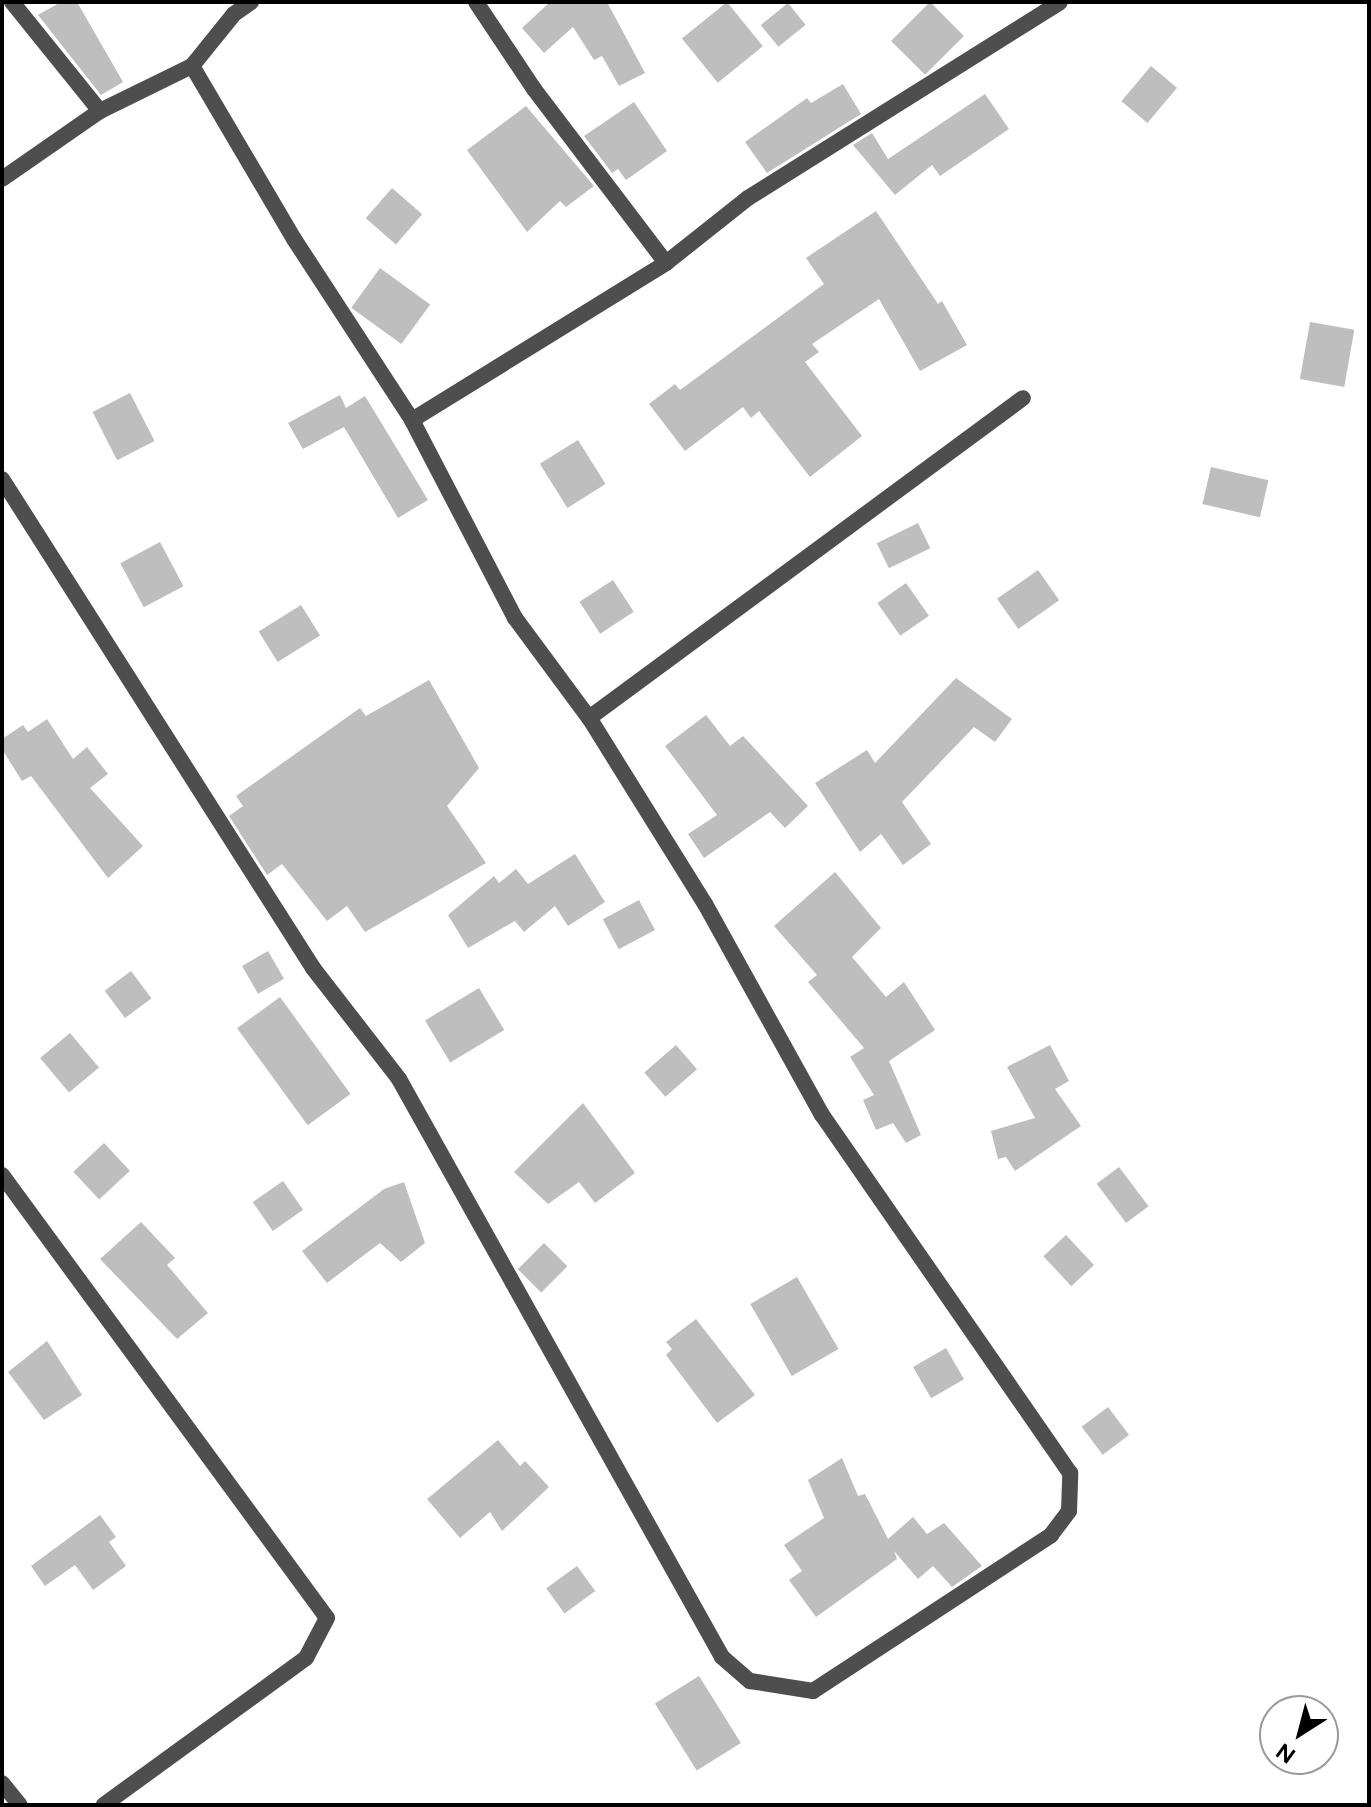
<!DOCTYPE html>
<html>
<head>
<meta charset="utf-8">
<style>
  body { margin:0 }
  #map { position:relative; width:1371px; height:1807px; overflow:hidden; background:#fff; font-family:Figtree,sans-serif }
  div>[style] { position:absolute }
  .building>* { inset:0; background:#bebebe; transform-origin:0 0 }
  .street>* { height:16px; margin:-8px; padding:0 8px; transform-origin:8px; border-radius:8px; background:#4e4e4e }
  span { translate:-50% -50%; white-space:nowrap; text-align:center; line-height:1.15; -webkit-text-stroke:8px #fff; paint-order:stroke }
  .frame { position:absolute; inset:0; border:4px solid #000; pointer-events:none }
  .north { position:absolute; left:1259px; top:1695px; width:80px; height:80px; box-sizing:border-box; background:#fff; border:2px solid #999; border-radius:50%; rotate:216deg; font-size:22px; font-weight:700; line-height:32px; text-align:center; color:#000 }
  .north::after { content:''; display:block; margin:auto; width:28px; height:36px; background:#000; clip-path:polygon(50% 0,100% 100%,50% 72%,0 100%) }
</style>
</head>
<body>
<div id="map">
  <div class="building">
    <i style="clip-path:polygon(61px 2px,77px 2px,123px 82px,101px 95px,38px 15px)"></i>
    <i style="clip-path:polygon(550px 2px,607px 2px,645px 73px,619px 86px,602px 56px,594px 60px,573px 27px,544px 53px,522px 28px)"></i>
    <i style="left:727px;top:2px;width:57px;height:58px;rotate:51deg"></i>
    <i style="left:930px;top:2px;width:48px;height:55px;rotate:45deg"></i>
    <i style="left:788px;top:3px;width:28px;height:35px;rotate:51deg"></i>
    <i style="left:1151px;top:66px;width:34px;height:46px;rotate:40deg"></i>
    <i style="clip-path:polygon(843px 84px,861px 114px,767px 173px,745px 142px,807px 98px,811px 103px)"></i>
    <i style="clip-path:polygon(985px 94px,1009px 129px,940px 176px,932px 165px,895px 195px,853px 145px,872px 133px,888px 159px)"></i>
    <i style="clip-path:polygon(634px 102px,667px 151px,626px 180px,618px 169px,612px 173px,584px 136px)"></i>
    <i style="clip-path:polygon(526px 106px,594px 186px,566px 207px,560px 201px,527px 232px,467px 150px)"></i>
    <i style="left:392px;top:188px;width:40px;height:40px;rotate:41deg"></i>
    <i style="clip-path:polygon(876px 211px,938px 304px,942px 301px,967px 345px,920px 371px,879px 299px,812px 344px,819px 352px,805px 362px,862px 436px,810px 477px,759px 411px,751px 418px,743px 407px,685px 451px,649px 404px,675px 384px,680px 390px,824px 284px,806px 258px)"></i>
    <i style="left:380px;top:268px;width:62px;height:49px;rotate:36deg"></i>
    <i style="left:1310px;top:322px;width:45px;height:58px;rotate:10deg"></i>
    <i style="left:130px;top:393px;width:54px;height:42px;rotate:63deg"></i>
    <i style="clip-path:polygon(340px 395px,346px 408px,365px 396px,428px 500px,398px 518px,344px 427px,303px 449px,288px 423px)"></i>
    <i style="left:578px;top:440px;width:52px;height:45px;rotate:58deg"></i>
    <i style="left:1211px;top:467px;width:59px;height:38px;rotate:13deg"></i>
    <i style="left:918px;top:523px;width:28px;height:46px;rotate:64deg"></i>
    <i style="left:160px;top:542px;width:50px;height:45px;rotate:62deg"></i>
    <i style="left:1038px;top:570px;width:37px;height:50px;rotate:55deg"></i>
    <i style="left:613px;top:580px;width:38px;height:40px;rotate:57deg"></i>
    <i style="left:906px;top:583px;width:40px;height:35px;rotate:55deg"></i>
    <i style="left:301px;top:605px;width:36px;height:50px;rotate:58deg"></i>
    <i style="clip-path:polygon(956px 678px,1012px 719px,995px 742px,974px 727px,902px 802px,931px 844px,903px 865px,881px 834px,860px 852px,815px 783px,867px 750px,875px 763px)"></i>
    <i style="clip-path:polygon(429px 680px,479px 768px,447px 806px,486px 863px,365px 932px,347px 906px,327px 921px,282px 864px,267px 875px,229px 816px,243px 806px,236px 796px,360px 708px,366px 716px)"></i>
    <i style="clip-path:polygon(706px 715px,730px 746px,743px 736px,808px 806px,785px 828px,770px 812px,704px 858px,688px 834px,717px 815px,665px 746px)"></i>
    <i style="clip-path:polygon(47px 719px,73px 759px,87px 747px,108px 774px,90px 788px,143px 846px,108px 878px,31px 776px,22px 781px,2px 749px,2px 739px,23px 725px,28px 732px)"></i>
    <i style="clip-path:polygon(575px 854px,605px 902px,568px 926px,555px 906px,524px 932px,515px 921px,468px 948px,448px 915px,494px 876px,499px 883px,516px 869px,528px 884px)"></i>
    <i style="clip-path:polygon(835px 872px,881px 928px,852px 957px,886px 997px,904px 982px,935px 1030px,889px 1061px,921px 1135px,906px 1143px,893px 1123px,876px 1130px,863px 1100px,874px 1095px,850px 1057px,864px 1048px,808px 982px,817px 975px,774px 926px)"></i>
    <i style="left:639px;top:900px;width:34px;height:41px;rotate:62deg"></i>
    <i style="left:268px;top:951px;width:32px;height:30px;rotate:60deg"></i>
    <i style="left:131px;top:971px;width:34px;height:33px;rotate:53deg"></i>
    <i style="left:479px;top:988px;width:49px;height:63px;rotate:59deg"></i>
    <i style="left:280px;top:997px;width:120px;height:53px;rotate:54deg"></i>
    <i style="left:70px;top:1033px;width:45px;height:39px;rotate:50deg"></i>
    <i style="left:676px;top:1045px;width:32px;height:42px;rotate:49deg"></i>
    <i style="clip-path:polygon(1050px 1045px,1069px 1081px,1055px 1089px,1081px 1126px,1015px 1171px,1006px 1157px,998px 1159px,991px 1131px,1035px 1118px,1007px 1067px)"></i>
    <i style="clip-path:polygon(583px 1103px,635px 1173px,595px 1203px,579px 1182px,548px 1204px,514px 1172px)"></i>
    <i style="left:104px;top:1143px;width:38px;height:42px;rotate:47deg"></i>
    <i style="left:1119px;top:1167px;width:49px;height:28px;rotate:53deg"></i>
    <i style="left:283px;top:1181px;width:35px;height:37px;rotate:55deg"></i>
    <i style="clip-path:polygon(404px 1182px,425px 1243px,401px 1262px,380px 1243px,327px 1283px,302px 1251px,384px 1189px)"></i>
    <i style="clip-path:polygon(141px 1222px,175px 1258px,167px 1265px,208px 1313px,177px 1339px,100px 1259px)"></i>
    <i style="left:1066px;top:1235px;width:41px;height:31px;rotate:47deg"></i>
    <i style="left:544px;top:1243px;width:33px;height:37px;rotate:45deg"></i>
    <i style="left:797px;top:1277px;width:83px;height:54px;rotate:60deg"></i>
    <i style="clip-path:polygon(696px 1319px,755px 1395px,717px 1423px,666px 1355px,672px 1349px,666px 1342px)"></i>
    <i style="clip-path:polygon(47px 1341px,82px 1395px,44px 1420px,8px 1372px)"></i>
    <i style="left:946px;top:1348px;width:36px;height:38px;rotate:60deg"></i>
    <i style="left:1108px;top:1407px;width:35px;height:33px;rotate:53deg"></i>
    <i style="clip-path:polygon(498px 1440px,520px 1466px,525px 1461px,549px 1487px,502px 1531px,490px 1512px,460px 1538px,427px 1499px)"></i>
    <i style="clip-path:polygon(842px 1458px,858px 1496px,865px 1494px,888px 1539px,913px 1517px,927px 1534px,944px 1523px,982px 1566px,952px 1587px,933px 1566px,918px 1579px,894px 1551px,897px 1559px,816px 1617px,789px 1580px,802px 1571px,784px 1545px,824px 1518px,808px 1480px)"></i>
    <i style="clip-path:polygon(100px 1515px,116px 1537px,109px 1542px,126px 1566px,93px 1590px,75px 1565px,45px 1586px,31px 1566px)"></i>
    <i style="left:577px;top:1566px;width:31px;height:38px;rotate:54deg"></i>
    <i style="left:699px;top:1676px;width:79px;height:52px;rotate:58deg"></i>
  </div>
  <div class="street">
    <i style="left:12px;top:2px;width:140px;rotate:51.1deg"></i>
    <i style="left:476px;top:2px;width:105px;rotate:56.3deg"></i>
    <i style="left:534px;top:89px;width:218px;rotate:52.8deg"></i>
    <i style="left:2px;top:179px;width:119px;rotate:-34.8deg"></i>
    <i style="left:100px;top:111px;width:102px;rotate:-26.1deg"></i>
    <i style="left:192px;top:66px;width:67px;rotate:-51.1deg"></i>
    <i style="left:234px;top:14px;width:21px;rotate:-35deg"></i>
    <i style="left:412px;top:420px;width:299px;rotate:-31.7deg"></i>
    <i style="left:666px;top:263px;width:105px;rotate:-38.4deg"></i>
    <i style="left:748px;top:198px;width:368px;rotate:-32.1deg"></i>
    <i style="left:2px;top:479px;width:580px;rotate:57.54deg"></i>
    <i style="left:313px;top:968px;width:140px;rotate:52.2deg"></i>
    <i style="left:399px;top:1079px;width:662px;rotate:60.8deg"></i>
    <i style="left:722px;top:1657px;width:37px;rotate:41deg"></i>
    <i style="left:750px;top:1681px;width:64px;rotate:9deg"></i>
    <i style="left:813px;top:1691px;width:285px;rotate:-33.2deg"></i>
    <i style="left:1051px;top:1535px;width:30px;rotate:-53deg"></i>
    <i style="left:1069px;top:1511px;width:38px;rotate:-88deg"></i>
    <i style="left:1070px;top:1473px;width:436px;rotate:-124.7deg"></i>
    <i style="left:822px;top:1115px;width:241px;rotate:-119deg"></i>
    <i style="left:705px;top:904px;width:219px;rotate:-121.9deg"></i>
    <i style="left:589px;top:718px;width:124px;rotate:-126.5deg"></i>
    <i style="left:515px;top:618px;width:223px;rotate:-117.5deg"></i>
    <i style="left:412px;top:420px;width:216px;rotate:-123.1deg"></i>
    <i style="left:294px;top:239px;width:201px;rotate:-120.5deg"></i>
    <i style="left:589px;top:718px;width:539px;rotate:-36.4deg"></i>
    <i style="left:2px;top:1175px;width:549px;rotate:53.73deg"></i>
    <i style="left:327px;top:1618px;width:45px;rotate:117.7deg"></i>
    <i style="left:306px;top:1658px;width:250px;rotate:144deg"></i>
    <i style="left:2px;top:1783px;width:28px;rotate:51deg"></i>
  </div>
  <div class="frame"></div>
  <div class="north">N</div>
</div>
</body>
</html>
